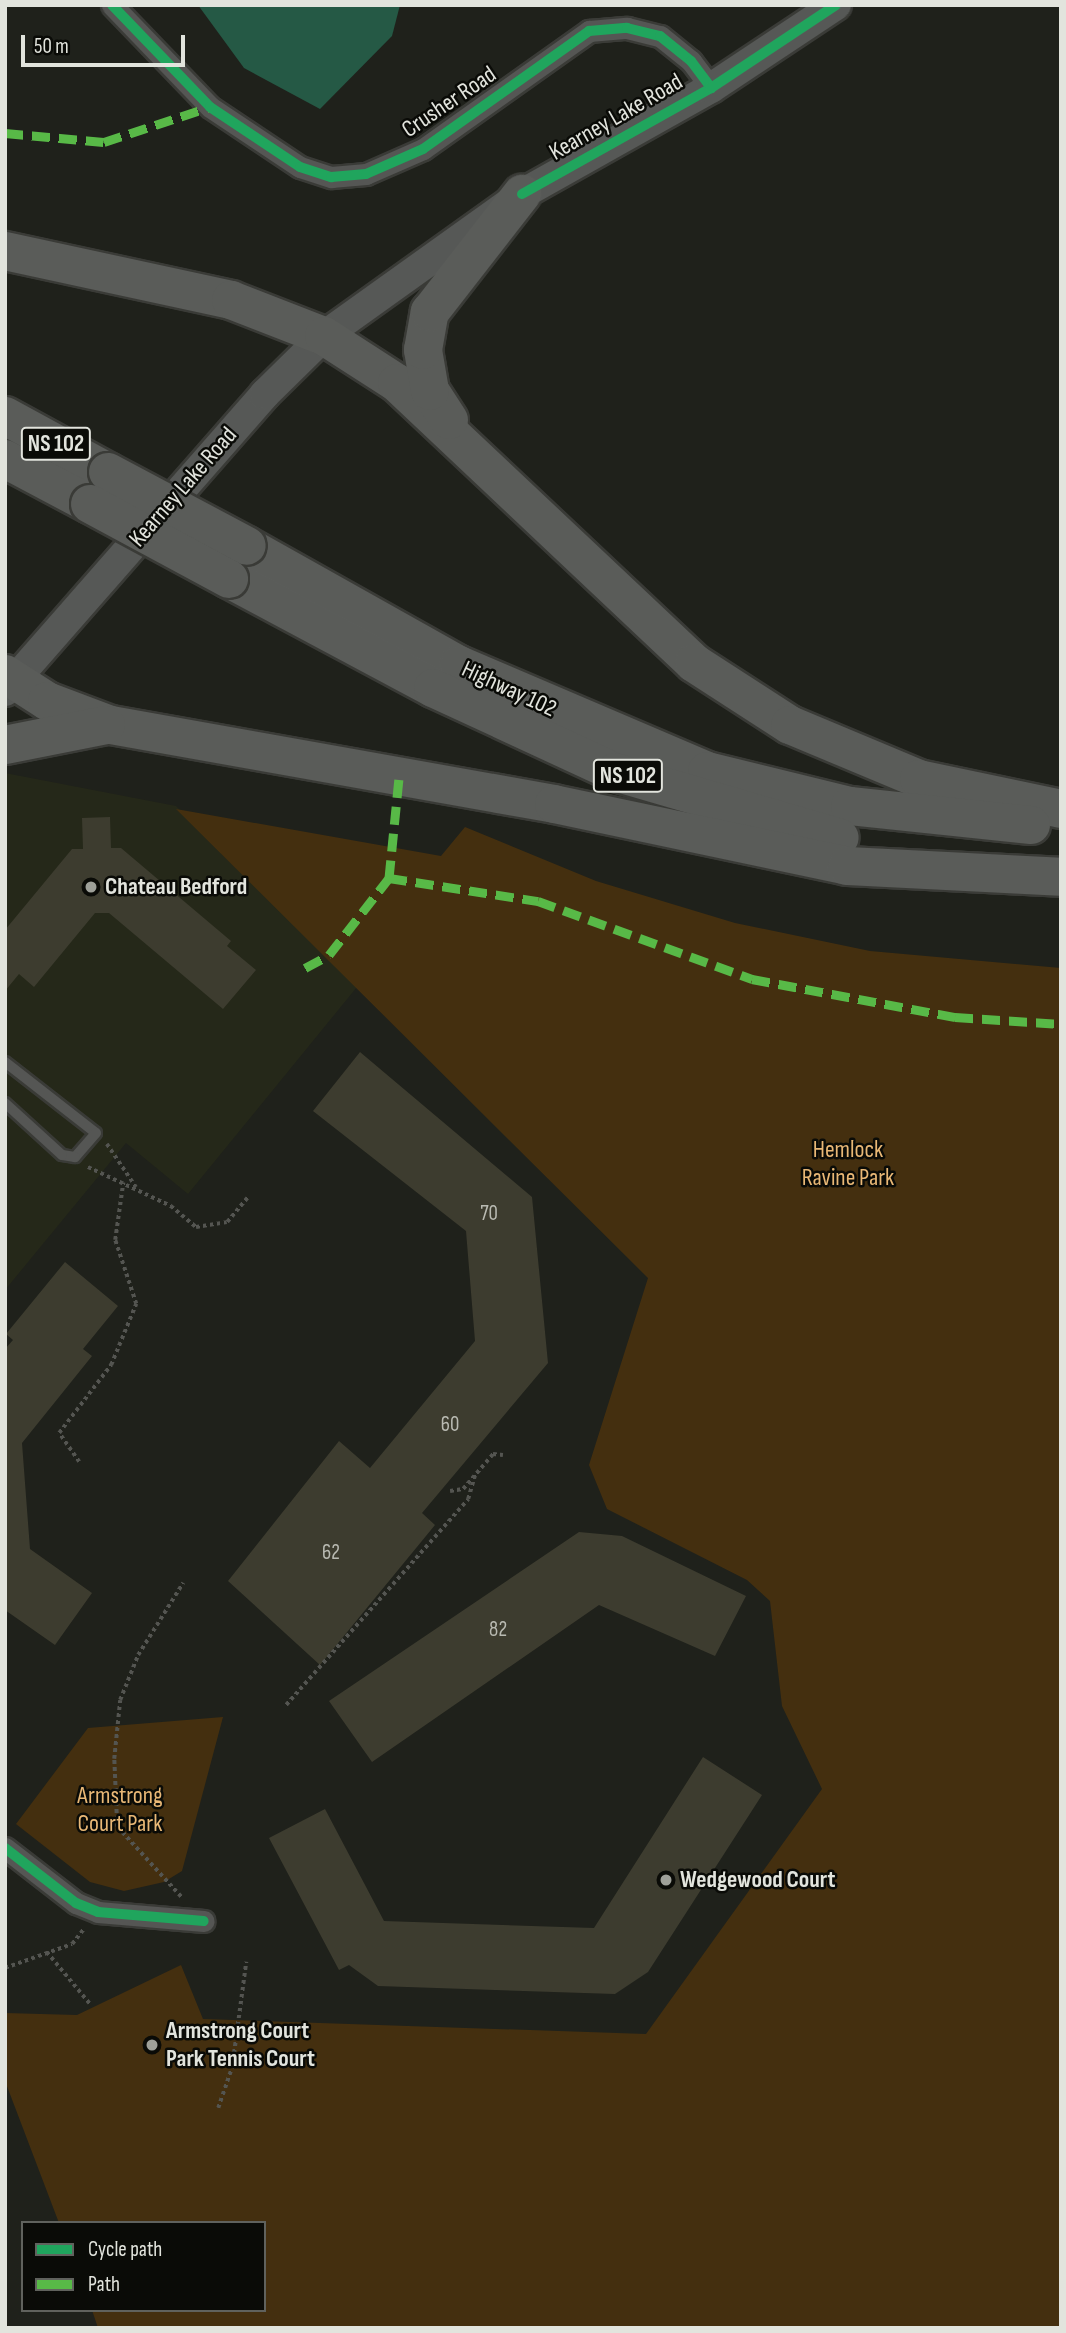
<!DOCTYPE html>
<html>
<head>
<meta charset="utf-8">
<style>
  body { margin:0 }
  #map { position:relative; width:1066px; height:2333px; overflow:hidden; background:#1f211b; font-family:"Sofia Sans Condensed",sans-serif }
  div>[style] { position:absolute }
  .built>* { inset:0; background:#252819 }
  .green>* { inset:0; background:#442f0f }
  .water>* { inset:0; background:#255945 }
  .building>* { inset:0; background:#3d3c2f }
  .path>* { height:3.5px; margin-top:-1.75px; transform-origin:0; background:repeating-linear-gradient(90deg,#545551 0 3.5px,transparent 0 7px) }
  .roads { filter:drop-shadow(2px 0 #3a3b37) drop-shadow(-2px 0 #3a3b37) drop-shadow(0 2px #3a3b37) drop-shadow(0 -2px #3a3b37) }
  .lane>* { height:10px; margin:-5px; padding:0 5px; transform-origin:5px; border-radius:5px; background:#555654 }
  .street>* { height:21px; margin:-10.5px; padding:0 10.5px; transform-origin:10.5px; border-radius:10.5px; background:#555654 }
  .secondary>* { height:30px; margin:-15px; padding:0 15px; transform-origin:15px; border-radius:15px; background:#565856 }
  .highway>* { height:38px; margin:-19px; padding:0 19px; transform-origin:19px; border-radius:19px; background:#5a5c59 }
  .bridges { filter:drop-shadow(2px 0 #3a3b37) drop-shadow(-2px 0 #3a3b37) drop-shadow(0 2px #3a3b37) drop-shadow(0 -2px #3a3b37) }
  .highway-bridge>* { height:38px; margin:-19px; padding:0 19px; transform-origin:19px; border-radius:19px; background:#5a5c59 }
  .quiet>* { height:9px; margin-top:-4.5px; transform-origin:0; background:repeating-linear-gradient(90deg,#58b947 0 18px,transparent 0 27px) }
  .cycleway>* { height:10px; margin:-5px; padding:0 5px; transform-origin:5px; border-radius:5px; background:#20a55d }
  .dots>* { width:19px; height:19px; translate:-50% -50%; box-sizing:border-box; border:4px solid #0a0b07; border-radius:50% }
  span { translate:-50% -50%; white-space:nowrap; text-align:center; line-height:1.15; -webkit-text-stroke:5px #0a0b07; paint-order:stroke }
  .number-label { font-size:21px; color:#b9bab2 }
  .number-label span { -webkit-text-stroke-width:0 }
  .shield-label span { padding:2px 5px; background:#0a0b07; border:2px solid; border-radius:5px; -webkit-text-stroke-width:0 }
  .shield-label { font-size:23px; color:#e2e4dd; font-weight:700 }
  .street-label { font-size:24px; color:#e2e4dd }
  .poi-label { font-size:24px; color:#e2e4dd; font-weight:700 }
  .left { translate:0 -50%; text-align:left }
  .park-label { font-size:24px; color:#e9b876 }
  .frame { position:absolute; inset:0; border:7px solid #e2e4dd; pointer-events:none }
  .legend { position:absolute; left:21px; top:2221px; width:245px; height:91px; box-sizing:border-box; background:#0a0b07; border:2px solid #60625d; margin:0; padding:9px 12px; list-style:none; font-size:21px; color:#e2e4dd }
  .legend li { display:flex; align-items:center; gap:14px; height:35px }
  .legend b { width:35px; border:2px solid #60625d }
  .scale { position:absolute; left:21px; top:35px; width:164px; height:32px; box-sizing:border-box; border:4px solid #e2e4dd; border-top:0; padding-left:9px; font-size:21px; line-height:24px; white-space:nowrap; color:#e2e4dd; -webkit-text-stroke:5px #0a0b07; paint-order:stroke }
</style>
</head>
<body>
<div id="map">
  <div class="built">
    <i style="clip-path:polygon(5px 773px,176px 806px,357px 987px,188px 1194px,126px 1143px,5px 1290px)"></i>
  </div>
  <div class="green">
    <i style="clip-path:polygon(176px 809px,441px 856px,465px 827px,596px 881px,735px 923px,870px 951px,1061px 968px,1061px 2328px,98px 2328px,92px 2310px,264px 2310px,264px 2223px,59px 2223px,5px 2081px,5px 2013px,77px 2015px,181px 1965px,203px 2019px,646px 2034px,822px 1789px,782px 1706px,770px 1601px,747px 1580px,607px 1509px,589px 1465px,648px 1278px)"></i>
    <i style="clip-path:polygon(223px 1717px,182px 1871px,164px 1882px,124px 1891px,90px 1882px,16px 1824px,88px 1728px)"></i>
  </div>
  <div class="water">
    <i style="clip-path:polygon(198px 5px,400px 5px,392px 36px,320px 109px,244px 68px)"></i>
  </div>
  <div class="building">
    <i style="clip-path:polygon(110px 817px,111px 848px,121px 848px,231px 941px,227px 946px,256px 970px,223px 1009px,109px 913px,95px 913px,34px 987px,19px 974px,5px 991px,5px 930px,72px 849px,83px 849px,82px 818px)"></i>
    <i style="clip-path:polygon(360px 1052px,532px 1197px,548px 1363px,422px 1513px,435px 1525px,320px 1665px,228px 1581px,339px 1441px,370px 1468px,475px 1341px,466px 1231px,313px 1111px)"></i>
    <i style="clip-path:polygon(65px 1262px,118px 1306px,83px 1349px,92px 1356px,22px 1443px,30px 1549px,92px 1593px,55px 1645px,5px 1610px,5px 1349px,13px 1340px,6px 1334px)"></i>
    <i style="clip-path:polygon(579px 1532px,622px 1536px,746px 1596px,715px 1656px,599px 1605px,372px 1762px,329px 1701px)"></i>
    <i style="clip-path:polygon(703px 1757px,762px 1795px,648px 1972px,615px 1994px,378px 1986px,349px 1965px,339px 1970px,269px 1838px,325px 1809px,384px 1921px,594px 1928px)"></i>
  </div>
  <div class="path">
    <i style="left:107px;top:1144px;width:52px;rotate:56deg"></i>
    <i style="left:88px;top:1167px;width:92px;rotate:25.2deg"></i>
    <i style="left:171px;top:1206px;width:33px;rotate:40deg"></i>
    <i style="left:196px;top:1227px;width:31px;rotate:-9deg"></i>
    <i style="left:227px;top:1222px;width:33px;rotate:-50deg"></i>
    <i style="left:79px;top:1462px;width:35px;rotate:-125deg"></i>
    <i style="left:59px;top:1433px;width:86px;rotate:-52.6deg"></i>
    <i style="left:111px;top:1365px;width:66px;rotate:-67.7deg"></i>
    <i style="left:136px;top:1304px;width:67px;rotate:-108.2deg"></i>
    <i style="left:115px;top:1240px;width:58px;rotate:-82deg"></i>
    <i style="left:450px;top:1491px;width:13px;rotate:-9deg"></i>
    <i style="left:463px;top:1489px;width:46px;rotate:-49.4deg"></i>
    <i style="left:493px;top:1454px;width:10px;rotate:6deg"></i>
    <i style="left:286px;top:1705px;width:275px;rotate:-48.5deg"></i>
    <i style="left:468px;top:1499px;width:25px;rotate:-74deg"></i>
    <i style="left:181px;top:1897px;width:95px;rotate:-132.4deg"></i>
    <i style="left:117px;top:1827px;width:68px;rotate:-92.5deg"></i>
    <i style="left:114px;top:1759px;width:59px;rotate:-84.2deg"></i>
    <i style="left:120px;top:1700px;width:48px;rotate:-68.2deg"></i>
    <i style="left:138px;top:1655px;width:85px;rotate:-58deg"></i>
    <i style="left:47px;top:1952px;width:69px;rotate:50.3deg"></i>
    <i style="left:5px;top:1968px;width:71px;rotate:-19.7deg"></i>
    <i style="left:72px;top:1944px;width:18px;rotate:-52deg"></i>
    <i style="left:218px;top:2108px;width:43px;rotate:-71.1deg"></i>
    <i style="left:232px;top:2067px;width:106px;rotate:-82.4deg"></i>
  </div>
  <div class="roads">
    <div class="lane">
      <i style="left:5px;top:1062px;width:115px;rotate:38deg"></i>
      <i style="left:96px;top:1133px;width:32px;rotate:131deg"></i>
      <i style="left:75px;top:1157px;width:13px;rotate:-171deg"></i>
      <i style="left:62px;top:1155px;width:77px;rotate:-137.6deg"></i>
    </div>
    <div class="street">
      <i style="left:112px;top:5px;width:141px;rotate:46.1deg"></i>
      <i style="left:210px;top:107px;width:108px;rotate:33.7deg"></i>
      <i style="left:300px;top:167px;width:33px;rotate:18deg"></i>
      <i style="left:331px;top:177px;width:35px;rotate:-5deg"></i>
      <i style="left:366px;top:174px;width:62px;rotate:-23.7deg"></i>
      <i style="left:423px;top:149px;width:204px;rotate:-35.4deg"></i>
      <i style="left:589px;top:31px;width:38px;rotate:-5deg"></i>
      <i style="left:627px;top:28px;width:34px;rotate:14deg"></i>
      <i style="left:660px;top:36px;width:40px;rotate:39deg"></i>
      <i style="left:691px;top:61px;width:34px;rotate:53deg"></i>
      <i style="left:5px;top:1848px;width:90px;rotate:37.8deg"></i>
      <i style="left:76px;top:1903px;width:24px;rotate:22deg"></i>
      <i style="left:98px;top:1912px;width:106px;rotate:4.9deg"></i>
    </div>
    <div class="secondary">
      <i style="left:5px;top:691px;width:395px;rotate:-48.8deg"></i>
      <i style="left:265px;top:394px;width:83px;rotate:-44.5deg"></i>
      <i style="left:324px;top:336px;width:244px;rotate:-35.6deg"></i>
      <i style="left:522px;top:194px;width:217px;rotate:-29.3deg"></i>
      <i style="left:711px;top:88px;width:150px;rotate:-33.6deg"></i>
    </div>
    <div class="highway">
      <i style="left:5px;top:251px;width:231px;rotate:12.2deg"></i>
      <i style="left:231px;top:300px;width:100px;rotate:21.2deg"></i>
      <i style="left:324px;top:336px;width:87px;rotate:32.8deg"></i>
      <i style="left:397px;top:383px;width:408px;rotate:43.3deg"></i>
      <i style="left:694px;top:663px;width:114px;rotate:32.9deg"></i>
      <i style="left:790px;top:725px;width:140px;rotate:22.7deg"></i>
      <i style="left:919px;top:779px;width:145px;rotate:11.9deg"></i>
      <i style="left:5px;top:416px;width:117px;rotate:28.5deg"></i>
      <i style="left:449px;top:420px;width:35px;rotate:-123deg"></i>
      <i style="left:430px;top:391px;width:42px;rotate:-99.7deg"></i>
      <i style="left:423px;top:350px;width:39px;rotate:-80deg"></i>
      <i style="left:430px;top:312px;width:150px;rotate:-52.1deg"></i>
      <i style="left:5px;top:459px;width:96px;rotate:27.9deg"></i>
      <i style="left:247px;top:546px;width:243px;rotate:29.3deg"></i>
      <i style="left:459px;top:665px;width:270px;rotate:23.1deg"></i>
      <i style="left:707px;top:771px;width:147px;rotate:13.8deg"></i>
      <i style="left:850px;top:806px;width:182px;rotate:6deg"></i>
      <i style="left:229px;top:579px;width:231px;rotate:28.1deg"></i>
      <i style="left:433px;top:688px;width:200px;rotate:24.8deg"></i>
      <i style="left:615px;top:772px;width:234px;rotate:16.3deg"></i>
      <i style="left:5px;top:674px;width:50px;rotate:32.7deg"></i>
      <i style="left:47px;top:701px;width:68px;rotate:20.6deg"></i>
      <i style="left:111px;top:725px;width:450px;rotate:10.1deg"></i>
      <i style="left:554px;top:804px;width:299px;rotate:11.9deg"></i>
      <i style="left:847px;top:866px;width:214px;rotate:2.9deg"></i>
      <i style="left:5px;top:745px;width:103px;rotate:-11.2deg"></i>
    </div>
  </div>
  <div class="bridges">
    <div class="highway-bridge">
      <i style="left:108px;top:472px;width:157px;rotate:28deg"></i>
      <i style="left:90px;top:504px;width:158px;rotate:28.3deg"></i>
    </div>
  </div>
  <div class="quiet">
    <i style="left:5px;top:133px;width:99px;rotate:5.2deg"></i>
    <i style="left:104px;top:142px;width:112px;rotate:-18.3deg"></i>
    <i style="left:389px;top:878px;width:151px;rotate:8.8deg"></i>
    <i style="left:538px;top:901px;width:228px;rotate:20deg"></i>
    <i style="left:752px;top:979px;width:207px;rotate:10.6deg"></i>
    <i style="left:955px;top:1017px;width:106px;rotate:3.8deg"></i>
    <i style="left:305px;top:968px;width:27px;rotate:-28deg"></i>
    <i style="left:329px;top:955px;width:98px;rotate:-52.1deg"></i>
    <i style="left:389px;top:878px;width:101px;rotate:-84.3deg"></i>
  </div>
  <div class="cycleway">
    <i style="left:112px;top:5px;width:141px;rotate:46.1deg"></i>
    <i style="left:210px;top:107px;width:108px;rotate:33.7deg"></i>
    <i style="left:300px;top:167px;width:33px;rotate:18deg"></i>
    <i style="left:331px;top:177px;width:35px;rotate:-5deg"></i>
    <i style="left:366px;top:174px;width:62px;rotate:-23.7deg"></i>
    <i style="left:423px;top:149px;width:204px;rotate:-35.4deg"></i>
    <i style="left:589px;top:31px;width:38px;rotate:-5deg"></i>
    <i style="left:627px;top:28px;width:34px;rotate:14deg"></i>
    <i style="left:660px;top:36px;width:40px;rotate:39deg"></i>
    <i style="left:691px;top:61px;width:34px;rotate:53deg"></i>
    <i style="left:522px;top:194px;width:217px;rotate:-29.3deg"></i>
    <i style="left:711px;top:88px;width:150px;rotate:-33.6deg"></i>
    <i style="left:5px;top:1848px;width:90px;rotate:37.8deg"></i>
    <i style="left:76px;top:1903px;width:24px;rotate:22deg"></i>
    <i style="left:98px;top:1912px;width:106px;rotate:4.9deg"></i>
  </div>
  <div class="dots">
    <i style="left:91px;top:887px;background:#9ea099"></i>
    <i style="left:666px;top:1880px;background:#9ea099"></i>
    <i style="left:152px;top:2045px;background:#9ea099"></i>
  </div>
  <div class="number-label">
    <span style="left:489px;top:1214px">70</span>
    <span style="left:450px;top:1425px">60</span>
    <span style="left:331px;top:1553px">62</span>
    <span style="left:498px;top:1630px">82</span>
  </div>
  <div class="shield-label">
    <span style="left:56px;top:444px">NS 102</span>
    <span style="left:628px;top:776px">NS 102</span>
  </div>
  <div class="street-label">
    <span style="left:449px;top:102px;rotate:-34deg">Crusher Road</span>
    <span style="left:616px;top:117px;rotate:-30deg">Kearney Lake Road</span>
    <span style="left:183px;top:487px;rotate:-49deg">Kearney Lake Road</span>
    <span style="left:509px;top:689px;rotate:25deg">Highway 102</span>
  </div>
  <div class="poi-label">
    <span class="left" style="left:105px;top:887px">Chateau Bedford</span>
    <span class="left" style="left:680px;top:1880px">Wedgewood Court</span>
    <span class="left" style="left:166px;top:2045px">Armstrong Court<br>Park Tennis Court</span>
  </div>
  <div class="park-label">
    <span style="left:848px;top:1164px">Hemlock<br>Ravine Park</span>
    <span style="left:120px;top:1810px">Armstrong<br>Court Park</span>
  </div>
  <div class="frame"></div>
  <ul class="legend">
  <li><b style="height:9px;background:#20a55d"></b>Cycle path</li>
  <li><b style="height:9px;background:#58b947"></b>Path</li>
  </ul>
  <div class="scale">50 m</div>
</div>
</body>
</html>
